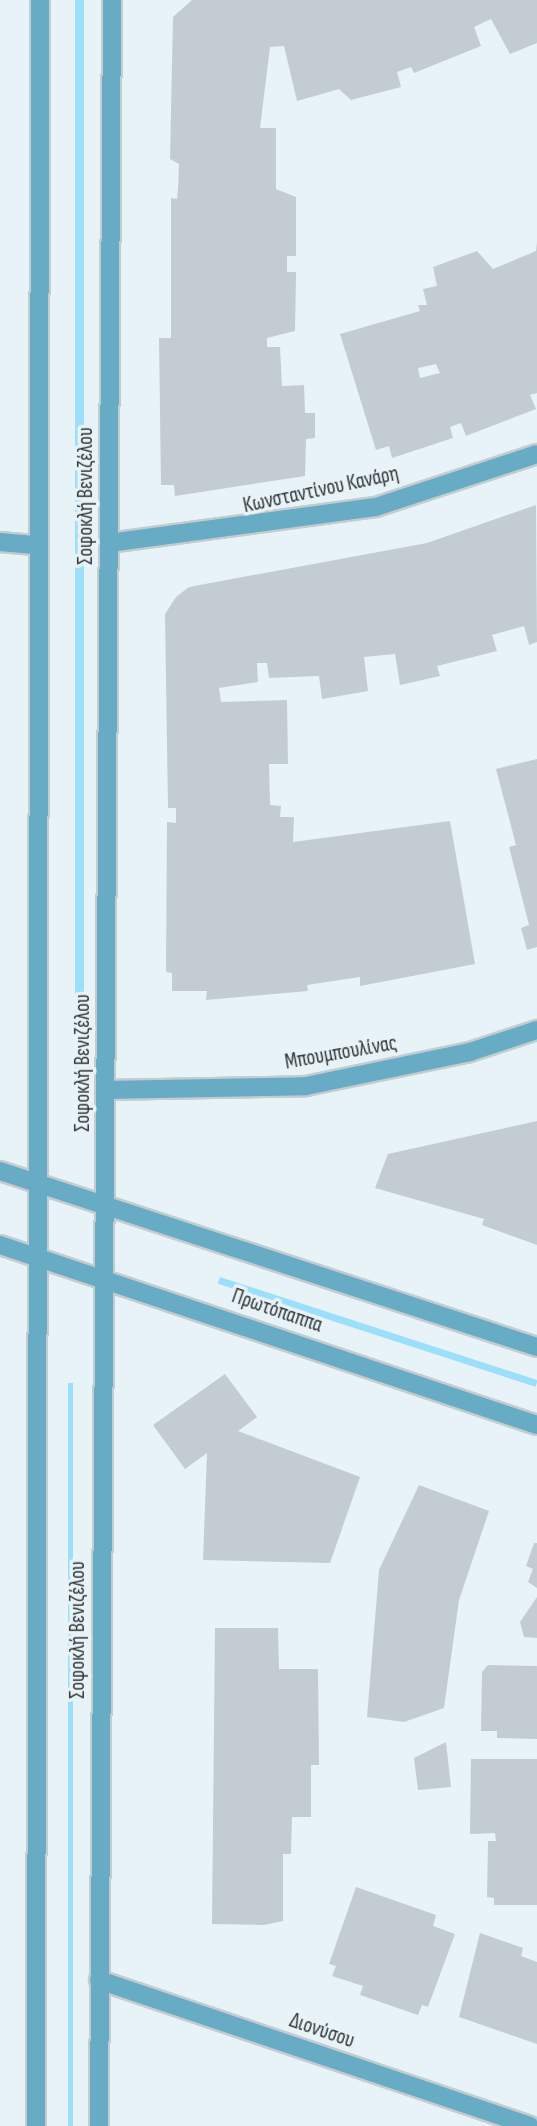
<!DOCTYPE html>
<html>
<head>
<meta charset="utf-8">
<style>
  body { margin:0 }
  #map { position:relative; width:537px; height:2126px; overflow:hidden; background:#e8f3f8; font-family:"Sofia Sans Condensed",sans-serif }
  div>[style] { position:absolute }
  .green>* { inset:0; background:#9bdffa; transform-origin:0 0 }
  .building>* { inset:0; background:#c2ccd1 }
  .roads { filter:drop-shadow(2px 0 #c3cdd1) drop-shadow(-2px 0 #c3cdd1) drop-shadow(0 2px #c3cdd1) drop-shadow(0 -2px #c3cdd1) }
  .minor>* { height:18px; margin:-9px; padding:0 9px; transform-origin:9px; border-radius:9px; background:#67abc5 }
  span { translate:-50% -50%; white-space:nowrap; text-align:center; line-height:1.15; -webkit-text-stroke:7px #e8f3f8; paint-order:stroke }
  .street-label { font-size:21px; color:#303436 }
</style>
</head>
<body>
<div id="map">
  <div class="green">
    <i style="left:75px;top:0;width:9px;height:1085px"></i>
    <i style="left:220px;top:1277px;width:334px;height:7px;rotate:18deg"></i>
    <i style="left:73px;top:1383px;width:743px;height:5px;rotate:90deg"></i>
  </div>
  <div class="building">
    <i style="clip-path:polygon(192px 0,537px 0,537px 43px,510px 54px,491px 19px,474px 27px,481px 46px,414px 73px,411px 67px,397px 72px,401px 87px,351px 100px,339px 89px,297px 101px,284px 46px,270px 47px,260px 128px,276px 128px,276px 189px,296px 197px,296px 256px,287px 256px,287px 272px,296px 272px,295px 331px,267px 338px,267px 347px,280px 347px,282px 386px,304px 385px,305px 413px,315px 413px,315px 438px,306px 439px,305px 476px,175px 496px,174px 485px,161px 485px,159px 338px,171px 338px,171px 198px,177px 199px,178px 189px,179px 164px,170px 159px,173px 17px)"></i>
    <i style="clip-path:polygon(evenodd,537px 242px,537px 393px,530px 395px,536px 409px,466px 436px,461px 423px,450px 427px,453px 438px,392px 458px,389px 446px,376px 450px,340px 334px,420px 311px,418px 305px,427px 305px,423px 289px,437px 286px,433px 267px,477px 251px,493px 269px,536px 251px,537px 242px,436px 364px,440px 373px,420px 378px,418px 368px,436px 364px)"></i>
    <i style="clip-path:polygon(536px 505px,537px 642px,529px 645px,524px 626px,492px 635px,497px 651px,437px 666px,440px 676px,400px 685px,395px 654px,364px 657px,368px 691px,322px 699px,319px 676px,269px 678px,267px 663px,257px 663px,258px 682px,219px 688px,221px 702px,287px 700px,288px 764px,269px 764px,270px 805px,281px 806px,280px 817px,294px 817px,293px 842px,450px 821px,475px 964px,360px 986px,360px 977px,307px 985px,308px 991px,206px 1000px,207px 991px,172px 991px,172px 973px,166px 972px,167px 822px,176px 823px,176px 808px,168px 808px,165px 614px,176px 597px,189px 587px,427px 543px)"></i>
    <i style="clip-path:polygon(537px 759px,537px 947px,527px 950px,521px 928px,529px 925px,509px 847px,516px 845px,496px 769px)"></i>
    <i style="clip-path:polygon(537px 1121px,537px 1245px,482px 1225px,484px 1219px,375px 1188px,388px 1154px)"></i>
    <i style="clip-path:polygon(225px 1374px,257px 1417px,238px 1431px,360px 1477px,330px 1563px,203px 1560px,207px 1453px,185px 1469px,153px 1425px)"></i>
    <i style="clip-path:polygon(419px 1485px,489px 1511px,459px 1600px,444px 1708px,404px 1722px,367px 1717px,379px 1570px)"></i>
    <i style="clip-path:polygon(534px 1543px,537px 1543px,537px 1588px,528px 1582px,533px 1569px,526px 1566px)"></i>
    <i style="clip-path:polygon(537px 1597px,537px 1638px,524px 1637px,520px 1622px)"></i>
    <i style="clip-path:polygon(215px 1628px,278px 1628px,279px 1669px,318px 1669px,319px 1765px,311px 1765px,311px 1817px,292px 1817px,291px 1854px,283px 1854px,283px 1921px,264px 1925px,212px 1924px)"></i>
    <i style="clip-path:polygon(488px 1665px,537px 1666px,537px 1739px,497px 1738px,497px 1731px,481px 1731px,482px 1672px)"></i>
    <i style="clip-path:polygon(446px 1742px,451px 1787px,418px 1790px,414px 1758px)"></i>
    <i style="clip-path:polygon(471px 1759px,537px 1759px,537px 1905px,494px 1905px,494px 1898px,487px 1897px,488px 1841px,496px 1841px,495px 1833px,470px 1834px)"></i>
    <i style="clip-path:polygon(356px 1887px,436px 1915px,433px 1926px,455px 1934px,428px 2007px,422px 2005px,418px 2015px,360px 1995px,363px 1986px,332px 1976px,336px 1966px,329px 1964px)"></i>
    <i style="clip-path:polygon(480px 1933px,523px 1948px,521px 1956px,537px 1962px,537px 2044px,459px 2017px)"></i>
  </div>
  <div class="roads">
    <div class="minor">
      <i style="left:0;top:542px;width:37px;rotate:5deg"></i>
      <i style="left:109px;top:543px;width:269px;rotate:-7.7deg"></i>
      <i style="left:376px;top:507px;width:169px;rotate:-18.2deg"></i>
      <i style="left:105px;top:1090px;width:201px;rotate:-1.1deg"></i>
      <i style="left:306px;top:1086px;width:167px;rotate:-11.7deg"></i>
      <i style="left:470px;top:1052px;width:71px;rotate:-18.2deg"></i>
      <i style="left:0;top:1171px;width:565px;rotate:18.15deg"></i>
      <i style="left:0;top:1245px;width:566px;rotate:18.53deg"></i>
      <i style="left:99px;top:1980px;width:455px;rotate:18.7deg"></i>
      <i style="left:36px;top:2126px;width:2126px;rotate:-89.89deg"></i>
      <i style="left:99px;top:2126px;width:2126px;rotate:-89.65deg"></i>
    </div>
  </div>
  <div class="street-label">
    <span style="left:321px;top:490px;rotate:-12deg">Κωνσταντίνου Κανάρη</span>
    <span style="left:86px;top:496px;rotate:-90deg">Σοφοκλή Βενιζέλου</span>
    <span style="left:341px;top:1053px;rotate:-10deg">Μπουμπουλίνας</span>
    <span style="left:83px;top:1063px;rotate:-90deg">Σοφοκλή Βενιζέλου</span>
    <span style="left:277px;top:1311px;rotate:19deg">Πρωτόπαππα</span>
    <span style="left:78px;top:1630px;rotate:-90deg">Σοφοκλή Βενιζέλου</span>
    <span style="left:322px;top:2031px;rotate:19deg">Διονύσου</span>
  </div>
</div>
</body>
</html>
